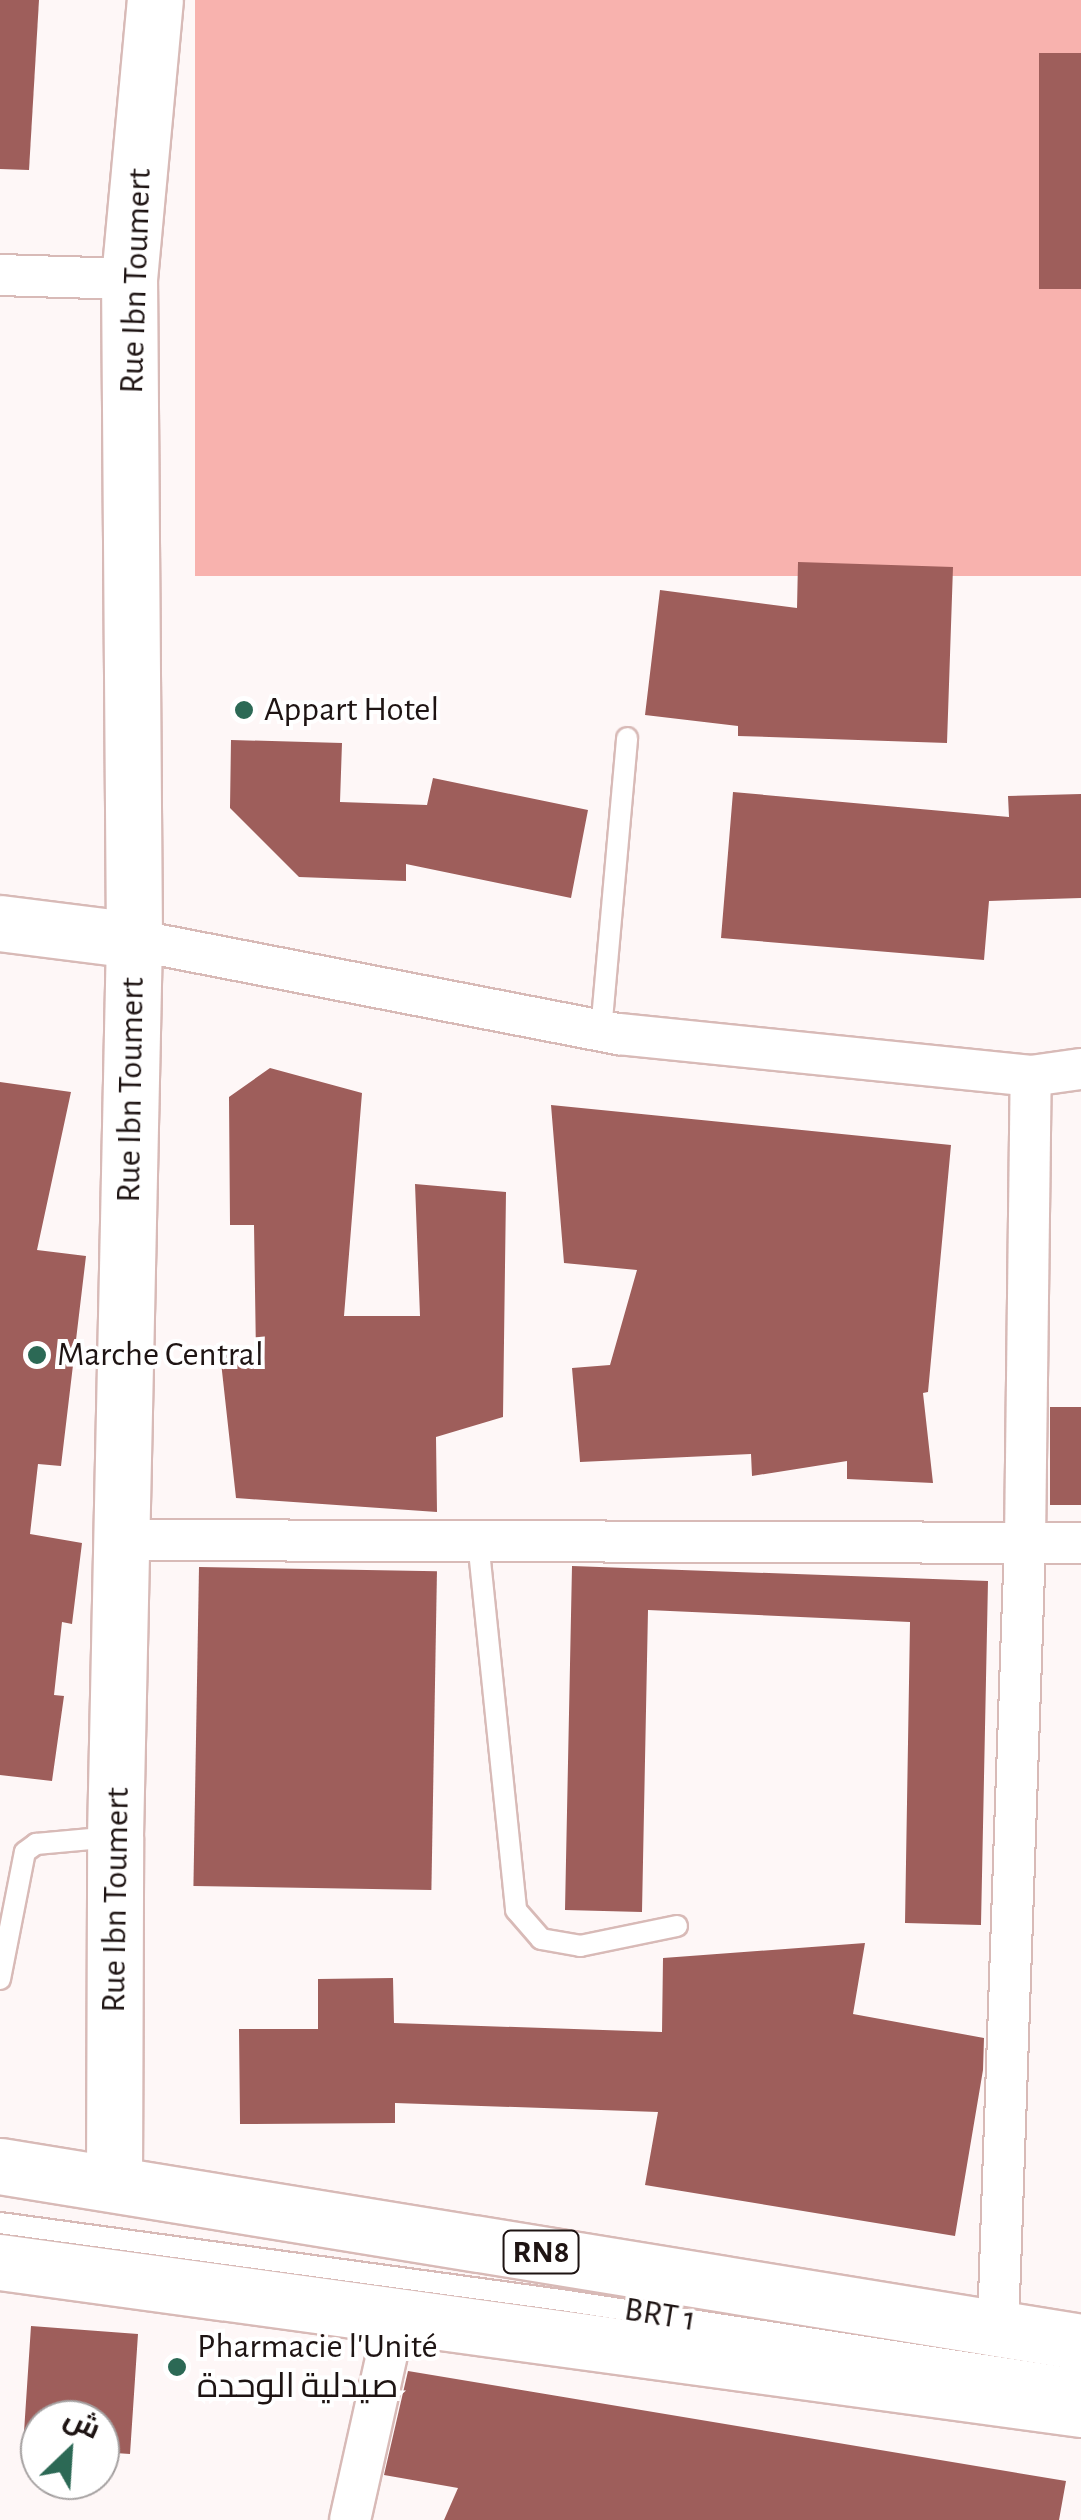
<!DOCTYPE html>
<html>
<head>
<meta charset="utf-8">
<style>
  body { margin:0 }
  #map { position:relative; width:1081px; height:2520px; overflow:hidden; background:#fef7f7; font-family:"Alegreya Sans",Cairo,sans-serif }
  div>[style] { position:absolute }
  .green>* { inset:0; background:#f8b2ae; transform-origin:0 0 }
  .building>* { inset:0; background:#9e5e5b; transform-origin:0 0 }
  .roads { filter:drop-shadow(2px 0 #d8bab7) drop-shadow(-2px 0 #d8bab7) drop-shadow(0 2px #d8bab7) drop-shadow(0 -2px #d8bab7) }
  .lane>* { height:20px; margin:-10px; padding:0 10px; transform-origin:10px; border-radius:10px; background:#fff }
  .street>* { height:40px; margin:-20px; padding:0 20px; transform-origin:20px; border-radius:20px; background:#fff }
  .secondary>* { height:55px; margin:-27.5px; padding:0 27.5px; transform-origin:27.5px; border-radius:27.5px; background:#fff }
  .primary>* { height:55px; margin:-27.5px; padding:0 27.5px; transform-origin:27.5px; border-radius:27.5px; background:#fff }
  .dots>* { width:28px; height:28px; translate:-50% -50%; box-sizing:border-box; border:5px solid #fff; border-radius:50% }
  span { translate:-50% -50%; white-space:nowrap; text-align:center; line-height:1.15; -webkit-text-stroke:8px #fff; paint-order:stroke }
  .shield-label span { padding:2px 8px; background:#fff; border:2px solid; border-radius:8px; -webkit-text-stroke-width:0 }
  .shield-label { font-size:32px; color:#1e1413; font-weight:700 }
  .street-label { font-size:35px; color:#1e1413 }
  .poi-label { font-size:35px; color:#1e1413 }
  .left { translate:0 -50%; text-align:left }
  .north { position:absolute; left:20px; top:2400px; width:100px; height:100px; box-sizing:border-box; background:#fff; border:2px solid #a5a1a1; border-radius:50%; rotate:25deg; font-size:28px; font-weight:700; line-height:40px; text-align:center; color:#1e1413 }
  .north::after { content:''; display:block; margin:auto; width:35px; height:45px; background:#2c6955; clip-path:polygon(50% 0,100% 100%,50% 72%,0 100%) }
</style>
</head>
<body>
<div id="map">
  <div class="green">
    <i style="left:195px;top:0;width:886px;height:576px"></i>
  </div>
  <div class="building">
    <i style="clip-path:polygon(0 0,39px 0,29px 170px,0 169px)"></i>
    <i style="left:1039px;top:53px;width:42px;height:236px"></i>
    <i style="clip-path:polygon(798px 562px,953px 567px,947px 743px,738px 736px,738px 726px,645px 715px,660px 590px,797px 608px)"></i>
    <i style="clip-path:polygon(231px 740px,342px 743px,340px 802px,427px 805px,433px 778px,588px 810px,571px 898px,406px 864px,406px 881px,299px 877px,230px 808px)"></i>
    <i style="clip-path:polygon(733px 792px,1009px 817px,1008px 796px,1081px 794px,1081px 898px,989px 901px,984px 960px,721px 938px)"></i>
    <i style="clip-path:polygon(270px 1068px,362px 1093px,344px 1316px,420px 1316px,415px 1184px,506px 1192px,503px 1417px,436px 1437px,437px 1512px,236px 1498px,220px 1353px,256px 1355px,254px 1225px,230px 1225px,229px 1097px)"></i>
    <i style="clip-path:polygon(0 1082px,71px 1092px,37px 1250px,86px 1256px,61px 1466px,38px 1464px,30px 1534px,82px 1543px,72px 1624px,62px 1622px,54px 1695px,64px 1696px,52px 1781px,0 1775px)"></i>
    <i style="clip-path:polygon(551px 1105px,951px 1145px,928px 1392px,923px 1393px,933px 1483px,847px 1479px,847px 1461px,752px 1476px,751px 1454px,580px 1462px,572px 1368px,610px 1365px,637px 1270px,564px 1263px)"></i>
    <i style="left:1081px;top:1407px;width:98px;height:31px;rotate:90deg"></i>
    <i style="clip-path:polygon(572px 1566px,988px 1581px,981px 1925px,905px 1923px,910px 1622px,648px 1610px,642px 1912px,565px 1910px)"></i>
    <i style="left:199px;top:1567px;width:238px;height:319px;rotate:1deg"></i>
    <i style="clip-path:polygon(865px 1943px,853px 2014px,984px 2038px,983px 2070px,955px 2236px,645px 2185px,658px 2112px,395px 2103px,395px 2123px,240px 2124px,239px 2029px,318px 2029px,318px 1979px,393px 1978px,394px 2023px,662px 2032px,663px 1958px)"></i>
    <i style="clip-path:polygon(31px 2326px,138px 2334px,130px 2454px,100px 2452px,100px 2420px,40px 2420px,40px 2448px,23px 2447px)"></i>
    <i style="clip-path:polygon(408px 2371px,1066px 2481px,1059px 2520px,444px 2520px,458px 2488px,384px 2475px)"></i>
  </div>
  <div class="roads">
    <div class="lane">
      <i style="left:601px;top:1031px;width:294px;rotate:-84.9deg"></i>
      <i style="left:478px;top:1541px;width:371px;rotate:84.1deg"></i>
      <i style="left:516px;top:1910px;width:38px;rotate:49deg"></i>
      <i style="left:541px;top:1939px;width:40px;rotate:10deg"></i>
      <i style="left:580px;top:1946px;width:99px;rotate:-11.7deg"></i>
      <i style="left:0;top:1979px;width:129px;rotate:-78.9deg"></i>
      <i style="left:25px;top:1852px;width:14px;rotate:-36deg"></i>
      <i style="left:36px;top:1844px;width:77px;rotate:-5.2deg"></i>
      <i style="left:0;top:2223px;width:573px;rotate:7.82deg"></i>
      <i style="left:568px;top:2301px;width:519px;rotate:8.75deg"></i>
    </div>
    <div class="street">
      <i style="left:0;top:275px;width:129px;rotate:1.8deg"></i>
      <i style="left:134px;top:940px;width:494px;rotate:11deg"></i>
      <i style="left:619px;top:1034px;width:414px;rotate:5.8deg"></i>
      <i style="left:1031px;top:1076px;width:50px;rotate:-8deg"></i>
      <i style="left:124px;top:1540px;width:957px;rotate:0.18deg"></i>
      <i style="left:998px;top:2327px;width:784px;rotate:-88.03deg"></i>
      <i style="left:1025px;top:1543px;width:467px;rotate:-89.3deg"></i>
      <i style="left:350px;top:2520px;width:206px;rotate:-77.4deg"></i>
    </div>
    <div class="secondary">
      <i style="left:0;top:923px;width:135px;rotate:7.2deg"></i>
      <i style="left:114px;top:2182px;width:345px;rotate:-89.8deg"></i>
      <i style="left:115px;top:1837px;width:897px;rotate:-88.79deg"></i>
      <i style="left:134px;top:940px;width:661px;rotate:-90.43deg"></i>
      <i style="left:129px;top:279px;width:280px;rotate:-84.7deg"></i>
    </div>
    <div class="primary">
      <i style="left:0;top:2166px;width:1095px;rotate:9.25deg"></i>
      <i style="left:0;top:2262px;width:1091px;rotate:7.74deg"></i>
    </div>
  </div>
  <div class="dots">
    <i style="left:244px;top:710px;background:#2c6955"></i>
    <i style="left:37px;top:1355px;background:#2c6955"></i>
    <i style="left:177px;top:2367px;background:#2c6955"></i>
  </div>
  <div class="shield-label">
    <span style="left:541px;top:2252px">RN8</span>
  </div>
  <div class="street-label">
    <span style="left:136px;top:281px;rotate:-88deg">Rue Ibn Toumert</span>
    <span style="left:131px;top:1090px;rotate:-89deg">Rue Ibn Toumert</span>
    <span style="left:116px;top:1900px;rotate:-89deg">Rue Ibn Toumert</span>
    <span style="left:660px;top:2315px;rotate:9deg">BRT 1</span>
  </div>
  <div class="poi-label">
    <span class="left" style="left:264px;top:710px">Appart Hotel</span>
    <span class="left" style="left:57px;top:1355px">Marche Central</span>
    <span class="left" style="left:197px;top:2367px">Pharmacie l'Unité<br>صيدلية الوحدة</span>
  </div>
  <div class="north">ش</div>
</div>
</body>
</html>
